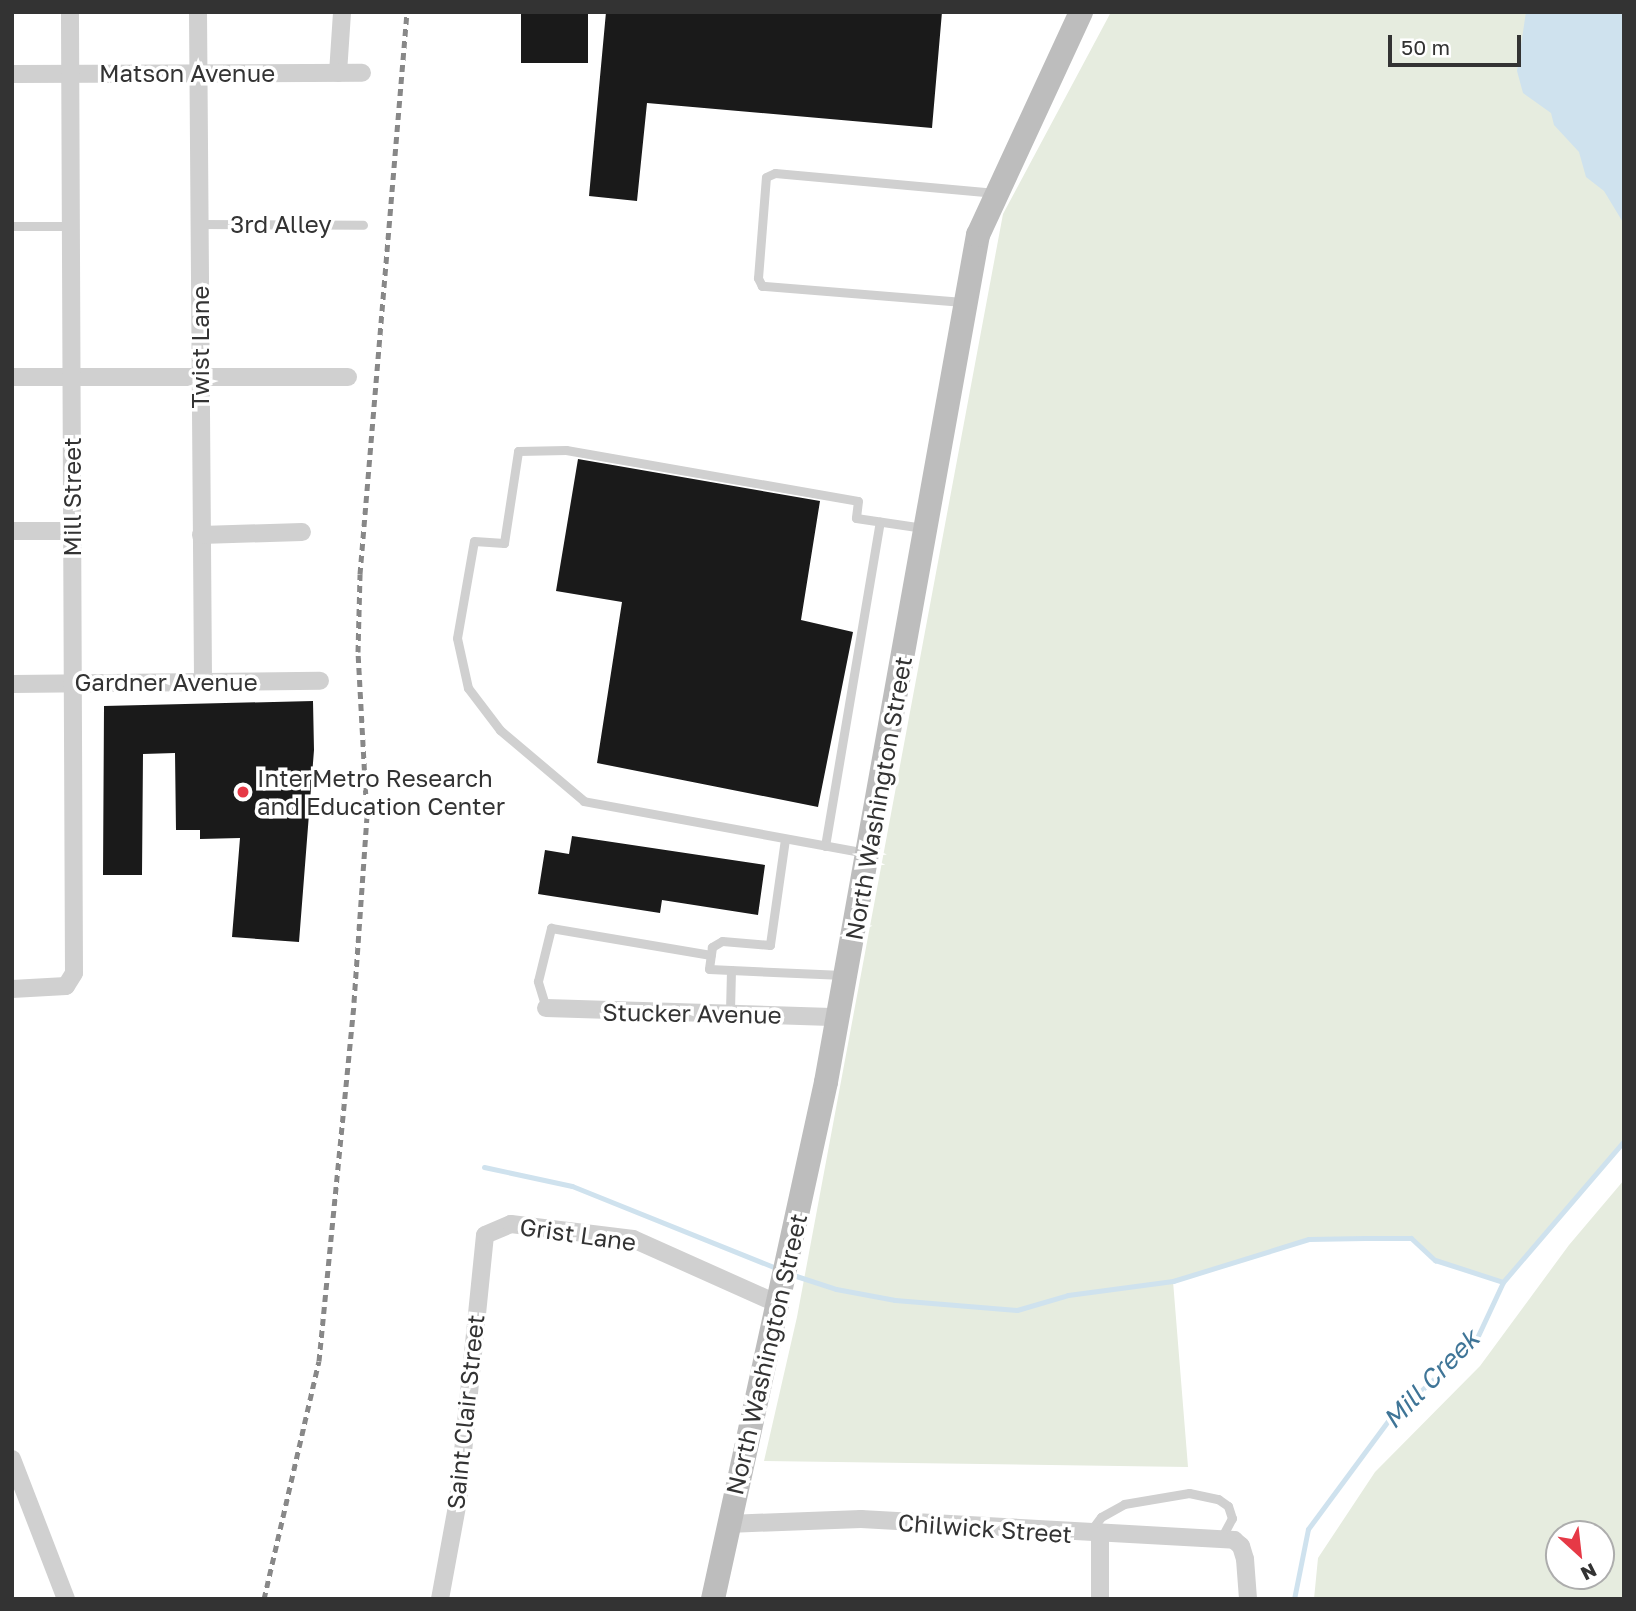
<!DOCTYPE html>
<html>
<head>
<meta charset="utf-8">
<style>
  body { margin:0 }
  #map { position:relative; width:1636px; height:1611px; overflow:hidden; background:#fff; font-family:"Golos Text",sans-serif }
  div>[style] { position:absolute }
  .green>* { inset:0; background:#e6ecdf }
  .water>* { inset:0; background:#cfe2ee }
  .stream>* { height:5px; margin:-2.5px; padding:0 2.5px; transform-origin:2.5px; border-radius:2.5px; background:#cfe2ee }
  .building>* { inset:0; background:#1a1a1a; transform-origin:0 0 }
  .lane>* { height:9px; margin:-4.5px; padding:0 4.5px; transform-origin:4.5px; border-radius:4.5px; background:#d0d0d0 }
  .street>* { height:18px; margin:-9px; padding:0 9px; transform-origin:9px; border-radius:9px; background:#d0d0d0 }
  .secondary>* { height:24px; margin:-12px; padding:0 12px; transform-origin:12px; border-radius:12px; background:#bdbdbd }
  .rail>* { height:5px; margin-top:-2.5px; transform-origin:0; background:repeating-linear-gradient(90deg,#888 0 7px,transparent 0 12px) }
  .dots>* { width:19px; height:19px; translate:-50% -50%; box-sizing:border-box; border:4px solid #fff; border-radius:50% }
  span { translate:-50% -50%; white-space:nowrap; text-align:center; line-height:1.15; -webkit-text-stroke:7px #fff; paint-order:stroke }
  .street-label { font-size:24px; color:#333 }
  .poi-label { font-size:24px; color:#333 }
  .left { translate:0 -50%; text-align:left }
  .water-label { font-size:26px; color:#3f7597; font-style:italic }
  .frame { position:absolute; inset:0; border:14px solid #333; pointer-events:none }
  .north { position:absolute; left:1545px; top:1520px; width:70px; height:70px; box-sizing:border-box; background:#fff; border:2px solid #adadad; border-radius:50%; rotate:153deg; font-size:19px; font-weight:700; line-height:28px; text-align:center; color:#333 }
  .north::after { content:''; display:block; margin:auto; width:24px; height:32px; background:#e63946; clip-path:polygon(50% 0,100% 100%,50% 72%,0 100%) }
  .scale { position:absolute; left:1388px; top:35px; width:133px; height:32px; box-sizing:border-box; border:4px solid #333; border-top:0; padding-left:9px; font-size:21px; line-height:24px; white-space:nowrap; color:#333; -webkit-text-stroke:5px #fff; paint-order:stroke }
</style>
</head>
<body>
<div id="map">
  <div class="green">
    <i style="clip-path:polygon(1111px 12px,1624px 12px,1624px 1141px,1503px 1282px,1435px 1260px,1411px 1238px,1309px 1239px,1173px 1281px,1188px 1467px,764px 1461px,797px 1317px,1003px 214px)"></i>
    <i style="clip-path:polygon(evenodd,1624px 1180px,1624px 1599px,1314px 1599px,1318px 1558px,1375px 1472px,1480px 1366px,1569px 1245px,1624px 1180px,1559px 1534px,1601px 1534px,1601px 1576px,1559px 1576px,1559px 1534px)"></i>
  </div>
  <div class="water">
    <i style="clip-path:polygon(1526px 12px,1624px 12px,1624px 224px,1604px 191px,1586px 177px,1579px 152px,1554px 125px,1551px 113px,1523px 93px,1517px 71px)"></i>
  </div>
  <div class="stream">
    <i style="left:484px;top:1167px;width:90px;rotate:12.2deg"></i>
    <i style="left:572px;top:1186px;width:222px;rotate:21.9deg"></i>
    <i style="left:790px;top:1274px;width:48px;rotate:18.1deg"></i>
    <i style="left:836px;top:1289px;width:60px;rotate:10.6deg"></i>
    <i style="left:895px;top:1300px;width:122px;rotate:4.7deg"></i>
    <i style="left:1017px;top:1310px;width:53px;rotate:-16.4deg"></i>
    <i style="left:1068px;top:1295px;width:106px;rotate:-7.6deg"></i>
    <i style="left:1173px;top:1281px;width:142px;rotate:-17.2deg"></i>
    <i style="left:1309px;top:1239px;width:56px;rotate:-1deg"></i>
    <i style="left:1365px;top:1238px;width:46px"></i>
    <i style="left:1411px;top:1238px;width:33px;rotate:43deg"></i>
    <i style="left:1435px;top:1260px;width:71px;rotate:17.9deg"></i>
    <i style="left:1294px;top:1599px;width:71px;rotate:-78.7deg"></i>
    <i style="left:1308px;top:1529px;width:134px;rotate:-53.5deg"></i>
    <i style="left:1388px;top:1421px;width:120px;rotate:-42.6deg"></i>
    <i style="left:1476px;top:1340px;width:64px;rotate:-65deg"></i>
    <i style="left:1503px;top:1282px;width:186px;rotate:-49.4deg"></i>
  </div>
  <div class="building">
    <i style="left:521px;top:12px;width:67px;height:51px"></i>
    <i style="clip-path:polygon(606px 12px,942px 12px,932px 128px,647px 103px,637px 201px,589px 196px)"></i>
    <i style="clip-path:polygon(578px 459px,820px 501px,801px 620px,853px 632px,818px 807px,597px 763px,622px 602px,556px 591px)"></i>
    <i style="clip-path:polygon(313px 701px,314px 750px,299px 942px,232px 937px,240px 838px,200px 839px,200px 830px,176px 830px,175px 753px,143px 754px,142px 875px,103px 875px,104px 706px)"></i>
    <i style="clip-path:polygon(572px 836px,765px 865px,758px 915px,662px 900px,660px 913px,538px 894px,545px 850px,569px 854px)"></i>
  </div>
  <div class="lane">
    <i style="left:199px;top:224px;width:164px;rotate:0.3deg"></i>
    <i style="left:12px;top:226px;width:59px"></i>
    <i style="left:963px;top:302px;width:202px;rotate:-175.4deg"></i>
    <i style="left:762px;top:286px;width:9px;rotate:-117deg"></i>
    <i style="left:758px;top:278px;width:101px;rotate:-85.5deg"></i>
    <i style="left:766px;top:177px;width:10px;rotate:-24deg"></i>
    <i style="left:775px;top:173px;width:219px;rotate:5.2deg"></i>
    <i style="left:785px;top:839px;width:107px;rotate:98.1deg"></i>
    <i style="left:770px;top:945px;width:48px;rotate:-175.2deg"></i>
    <i style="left:722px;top:941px;width:12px;rotate:149deg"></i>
    <i style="left:712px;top:947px;width:22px;rotate:98deg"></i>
    <i style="left:709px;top:969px;width:134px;rotate:2.6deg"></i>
    <i style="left:825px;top:846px;width:329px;rotate:-80.4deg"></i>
    <i style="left:866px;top:853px;width:287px;rotate:-169.6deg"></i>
    <i style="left:584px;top:801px;width:110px;rotate:-139.8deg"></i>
    <i style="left:500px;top:730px;width:53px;rotate:-127.3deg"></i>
    <i style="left:468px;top:688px;width:51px;rotate:-102.4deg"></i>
    <i style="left:457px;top:638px;width:98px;rotate:-80.1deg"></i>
    <i style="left:474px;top:541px;width:30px;rotate:4deg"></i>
    <i style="left:504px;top:543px;width:93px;rotate:-81.3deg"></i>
    <i style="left:518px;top:451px;width:48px;rotate:-1.2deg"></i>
    <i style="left:566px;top:450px;width:296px;rotate:9.9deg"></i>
    <i style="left:858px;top:501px;width:17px;rotate:97deg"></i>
    <i style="left:856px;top:518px;width:68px;rotate:8.5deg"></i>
    <i style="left:546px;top:1008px;width:28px;rotate:-107deg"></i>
    <i style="left:538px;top:981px;width:55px;rotate:-76.2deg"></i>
    <i style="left:551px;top:928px;width:162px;rotate:9.6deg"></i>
    <i style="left:730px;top:1011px;width:41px;rotate:-88.6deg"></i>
    <i style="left:1089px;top:1533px;width:20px;rotate:-53deg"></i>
    <i style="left:1101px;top:1517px;width:26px;rotate:-29deg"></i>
    <i style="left:1124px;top:1504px;width:66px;rotate:-9.6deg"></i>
    <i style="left:1189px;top:1493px;width:30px;rotate:12deg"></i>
    <i style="left:1218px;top:1499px;width:12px;rotate:35deg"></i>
    <i style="left:1228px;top:1506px;width:13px;rotate:72deg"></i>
    <i style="left:1232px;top:1518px;width:24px;rotate:118deg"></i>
  </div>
  <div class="street">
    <i style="left:198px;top:12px;width:670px;rotate:89.57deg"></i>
    <i style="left:338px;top:73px;width:61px;rotate:-86.2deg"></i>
    <i style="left:12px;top:74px;width:350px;rotate:-0.2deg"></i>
    <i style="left:12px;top:377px;width:336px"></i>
    <i style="left:12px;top:531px;width:60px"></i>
    <i style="left:201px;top:535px;width:101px;rotate:-1.7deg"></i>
    <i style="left:12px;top:684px;width:308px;rotate:-0.6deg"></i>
    <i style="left:12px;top:989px;width:54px;rotate:-3.2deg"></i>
    <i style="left:66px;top:986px;width:15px;rotate:-58deg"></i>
    <i style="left:74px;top:973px;width:961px;rotate:-90.24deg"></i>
    <i style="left:546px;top:1008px;width:293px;rotate:1.8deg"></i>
    <i style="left:12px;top:1459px;width:150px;rotate:68.9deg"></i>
    <i style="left:728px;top:1524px;width:133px;rotate:-2.2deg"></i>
    <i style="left:861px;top:1519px;width:374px;rotate:3.2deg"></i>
    <i style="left:1234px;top:1540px;width:9px;rotate:41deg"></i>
    <i style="left:1241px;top:1546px;width:14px;rotate:73deg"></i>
    <i style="left:1245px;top:1559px;width:40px;rotate:85.7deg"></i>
    <i style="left:1100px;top:1536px;width:63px;rotate:90deg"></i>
    <i style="left:440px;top:1599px;width:100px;rotate:-79.6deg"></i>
    <i style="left:458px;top:1501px;width:267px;rotate:-84.2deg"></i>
    <i style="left:485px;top:1235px;width:28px;rotate:-23deg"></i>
    <i style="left:511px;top:1224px;width:123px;rotate:7deg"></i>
    <i style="left:633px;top:1239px;width:159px;rotate:24.1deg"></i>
  </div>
  <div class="secondary">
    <i style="left:713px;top:1599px;width:529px;rotate:-77.67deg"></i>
    <i style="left:826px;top:1082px;width:861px;rotate:-79.83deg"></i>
    <i style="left:978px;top:235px;width:246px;rotate:-65.2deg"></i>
  </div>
  <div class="rail">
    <i style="left:264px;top:1599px;width:244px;rotate:-77deg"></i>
    <i style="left:319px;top:1361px;width:361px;rotate:-84.4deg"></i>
    <i style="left:354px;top:1002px;width:184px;rotate:-86deg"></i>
    <i style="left:367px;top:818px;width:166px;rotate:-93.1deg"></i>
    <i style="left:358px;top:652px;width:78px;rotate:-88.5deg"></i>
    <i style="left:360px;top:574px;width:564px;rotate:-85.22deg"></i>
  </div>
  <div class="dots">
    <i style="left:243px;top:792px;background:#e63946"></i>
  </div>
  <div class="street-label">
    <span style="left:187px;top:73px">Matson Avenue</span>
    <span style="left:281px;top:224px">3rd Alley</span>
    <span style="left:200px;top:347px;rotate:-90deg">Twist Lane</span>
    <span style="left:72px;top:497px;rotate:-90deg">Mill Street</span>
    <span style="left:166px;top:682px">Gardner Avenue</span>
    <span style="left:878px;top:798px;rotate:-80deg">North Washington Street</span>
    <span style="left:692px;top:1013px;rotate:1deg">Stucker Avenue</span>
    <span style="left:578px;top:1234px;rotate:8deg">Grist Lane</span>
    <span style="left:766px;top:1354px;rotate:-77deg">North Washington Street</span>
    <span style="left:465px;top:1412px;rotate:-84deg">Saint Clair Street</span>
    <span style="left:985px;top:1528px;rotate:4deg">Chilwick Street</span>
  </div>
  <div class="poi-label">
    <span class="left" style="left:257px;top:792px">InterMetro Research<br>and Education Center</span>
  </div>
  <div class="water-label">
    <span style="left:1431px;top:1379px;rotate:-46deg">Mill Creek</span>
  </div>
  <div class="frame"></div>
  <div class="north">N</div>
  <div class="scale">50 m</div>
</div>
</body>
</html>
